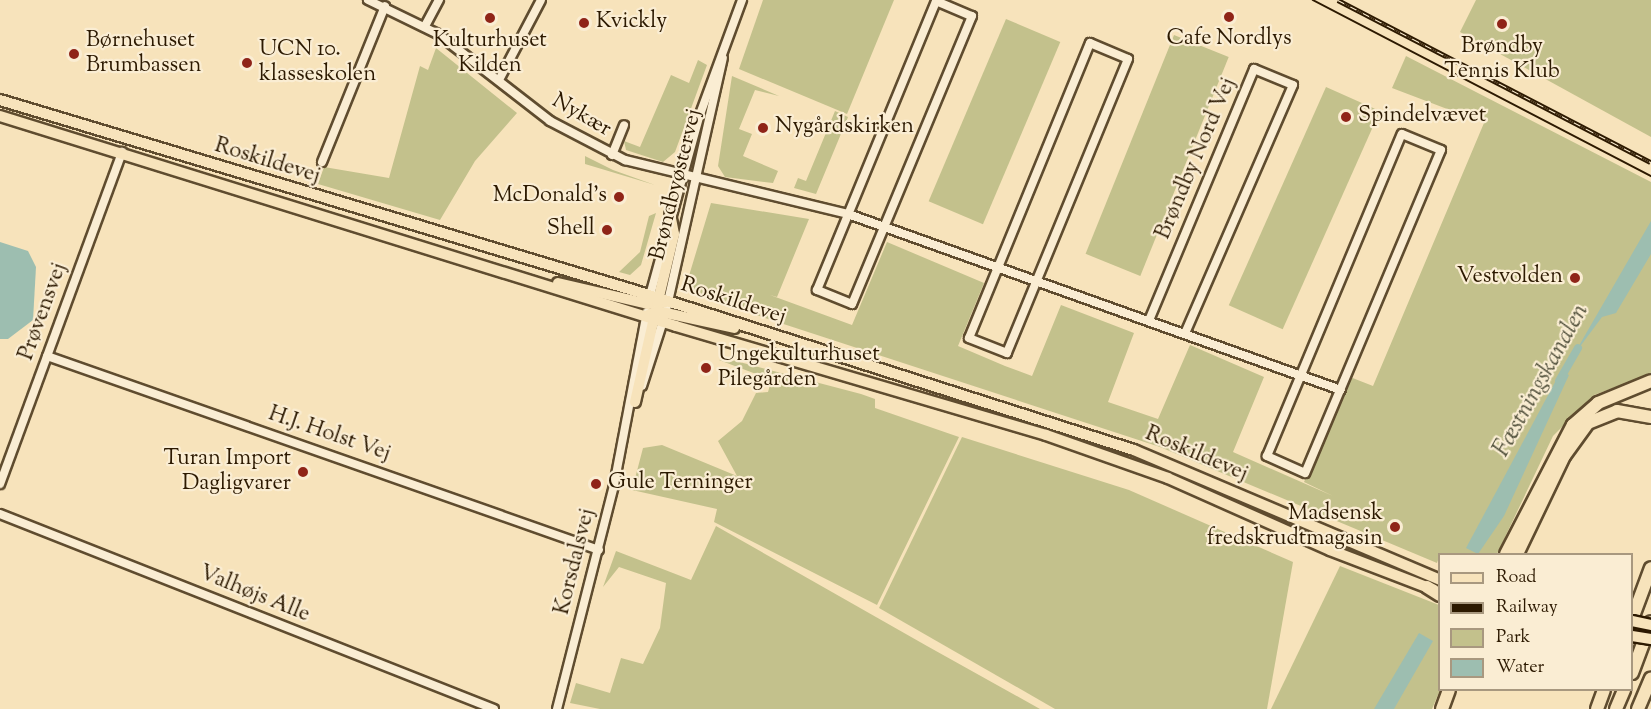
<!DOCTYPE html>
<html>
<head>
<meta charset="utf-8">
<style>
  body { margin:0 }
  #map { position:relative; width:1651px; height:709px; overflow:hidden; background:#f7e3bb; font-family:"Sorts Mill Goudy",serif }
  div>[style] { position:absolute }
  .green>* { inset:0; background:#c3c18c; transform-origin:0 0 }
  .water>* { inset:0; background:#9dbeb0 }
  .canal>* { height:8px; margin:-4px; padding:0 4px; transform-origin:4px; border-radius:4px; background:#9dbeb0 }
  .roads { filter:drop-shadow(2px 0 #5f4c2f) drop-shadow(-2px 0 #5f4c2f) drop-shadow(0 2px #5f4c2f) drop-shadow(0 -2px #5f4c2f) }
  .minor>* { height:8px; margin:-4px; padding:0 4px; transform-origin:4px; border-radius:4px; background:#faedd3 }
  .major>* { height:10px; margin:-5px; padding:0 5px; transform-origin:5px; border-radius:5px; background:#f7e3bb }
  .highway>* { height:12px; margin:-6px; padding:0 6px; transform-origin:6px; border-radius:6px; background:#f7e3bb }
  .tram>* { height:1.5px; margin:-0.75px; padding:0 0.75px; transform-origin:0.75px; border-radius:0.75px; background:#2c1900 }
  .rail>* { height:4.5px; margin-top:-2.25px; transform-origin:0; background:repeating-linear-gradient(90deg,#faedd3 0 7px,#2c1900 0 14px); box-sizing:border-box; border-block:2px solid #2c1900 }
  .bridges { filter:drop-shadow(2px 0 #2c1900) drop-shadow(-2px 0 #2c1900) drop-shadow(0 2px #2c1900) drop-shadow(0 -2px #2c1900) }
  .major-bridge>* { height:10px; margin:-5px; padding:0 5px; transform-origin:5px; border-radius:5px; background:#f7e3bb }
  .dots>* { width:16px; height:16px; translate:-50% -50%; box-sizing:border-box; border:3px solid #faedd3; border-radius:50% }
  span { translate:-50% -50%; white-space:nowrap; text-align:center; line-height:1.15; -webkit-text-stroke:4.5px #faedd3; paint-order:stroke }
  .poi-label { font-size:22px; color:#2c1900 }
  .left { translate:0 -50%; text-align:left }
  .right { translate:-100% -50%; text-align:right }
  .street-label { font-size:22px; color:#2c1900 }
  .water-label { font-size:24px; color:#54533e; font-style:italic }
  .legend { position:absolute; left:1438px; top:553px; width:195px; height:138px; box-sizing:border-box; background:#faedd3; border:2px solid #a8987f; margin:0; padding:8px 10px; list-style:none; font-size:18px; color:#2c1900 }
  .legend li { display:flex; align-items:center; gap:12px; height:30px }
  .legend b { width:30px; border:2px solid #a8987f }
</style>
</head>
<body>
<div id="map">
  <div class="green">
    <i style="clip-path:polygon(763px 0,894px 0,847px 114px,739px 69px)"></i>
    <i style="clip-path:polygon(1476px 0,1651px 0,1651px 137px,1460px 32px)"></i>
    <i style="left:1006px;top:19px;width:59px;height:198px;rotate:23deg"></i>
    <i style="left:1174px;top:35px;width:59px;height:236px;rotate:22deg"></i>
    <i style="clip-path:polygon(436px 48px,517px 113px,475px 161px,440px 220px,318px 184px,324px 167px,389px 178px,420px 66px,428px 70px)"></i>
    <i style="clip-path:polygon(1406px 56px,1651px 182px,1651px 374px,1594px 395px,1553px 436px,1497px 554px,1440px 554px,1437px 563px,1160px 447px,698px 296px,688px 279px,711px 203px,809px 219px,777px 297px,770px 295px,852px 325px,887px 242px,984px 283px,958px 346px,1005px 366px,1032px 376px,1061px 305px,1134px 333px,1108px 402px,1158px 419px,1190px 345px,1264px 377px,1233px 452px,1333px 496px,1304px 482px,1350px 377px,1373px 386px,1484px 123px,1392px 88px)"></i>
    <i style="clip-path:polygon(698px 60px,707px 65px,675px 152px,663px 162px,626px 150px,624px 141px,640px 147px,671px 75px,689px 83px)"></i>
    <i style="clip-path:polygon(732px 76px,779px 96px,755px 90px,739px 129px,752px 134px,743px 156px,778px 171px,773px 183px,725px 177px,718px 166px)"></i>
    <i style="left:1326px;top:87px;width:59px;height:239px;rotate:24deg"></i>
    <i style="clip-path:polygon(835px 111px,848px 117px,816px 194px,794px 188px,798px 178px,806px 181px)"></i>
    <i style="clip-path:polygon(585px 156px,613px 170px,655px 185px,585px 164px)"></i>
    <i style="clip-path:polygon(656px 213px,641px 265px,630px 275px,619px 272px,640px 252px,649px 216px)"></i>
    <i style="clip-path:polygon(728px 359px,861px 394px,875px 399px,875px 408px,959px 437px,877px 605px,714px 522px,717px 509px,632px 490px,643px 448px,662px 445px,737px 476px,718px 441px,742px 421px,756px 393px,768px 392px,770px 385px,769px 379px,719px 360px)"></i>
    <i style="clip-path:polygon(962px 437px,1129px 490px,1293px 562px,1267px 709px,1055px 709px,879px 608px)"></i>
    <i style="clip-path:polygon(716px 526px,927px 646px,1040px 709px,600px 709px,570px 703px,576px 683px,610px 693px,621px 658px,643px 664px,660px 628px,666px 583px,619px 567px,603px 587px,616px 551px,691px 580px)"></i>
    <i style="clip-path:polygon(1340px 566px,1439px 605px,1440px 690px,1432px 709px,1271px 709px)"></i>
  </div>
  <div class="water">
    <i style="clip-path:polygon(1651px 221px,1651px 254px,1616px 313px,1602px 317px,1573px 356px)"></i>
    <i style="clip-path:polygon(0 242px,28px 251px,36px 267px,33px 320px,8px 339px,0 339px)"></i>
    <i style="clip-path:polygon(1561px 371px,1569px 375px,1504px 516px,1478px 554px,1466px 548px)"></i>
    <i style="clip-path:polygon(1419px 633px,1433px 641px,1394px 709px,1374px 709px)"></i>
  </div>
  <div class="canal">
    <i style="left:1559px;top:381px;width:38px;rotate:-60deg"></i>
  </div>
  <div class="roads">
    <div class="minor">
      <i style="left:368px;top:0;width:78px;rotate:25.9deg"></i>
      <i style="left:438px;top:34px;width:142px;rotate:37.8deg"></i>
      <i style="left:550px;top:121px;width:85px;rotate:27.5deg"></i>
      <i style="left:625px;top:160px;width:229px;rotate:13.6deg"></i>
      <i style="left:848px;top:214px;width:523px;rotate:19.65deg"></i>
      <i style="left:936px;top:1px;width:39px;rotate:23deg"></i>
      <i style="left:972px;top:16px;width:312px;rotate:112.6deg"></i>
      <i style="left:852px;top:304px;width:38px;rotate:-158deg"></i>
      <i style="left:817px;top:290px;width:313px;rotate:-67.6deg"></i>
      <i style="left:425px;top:26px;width:30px;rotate:-62deg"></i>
      <i style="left:1090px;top:43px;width:41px;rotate:22.8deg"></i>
      <i style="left:1128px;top:59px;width:318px;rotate:112.4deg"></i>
      <i style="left:1007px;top:353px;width:41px;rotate:-158.5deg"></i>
      <i style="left:969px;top:338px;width:319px;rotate:-67.7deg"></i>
      <i style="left:499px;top:80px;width:90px;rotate:-62.3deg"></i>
      <i style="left:1402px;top:134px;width:42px;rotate:22.3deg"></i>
      <i style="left:1441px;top:150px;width:350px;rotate:112.8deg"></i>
      <i style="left:1305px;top:473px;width:42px;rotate:-155.9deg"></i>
      <i style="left:1267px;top:456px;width:349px;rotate:-67.3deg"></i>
      <i style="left:612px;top:155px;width:32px;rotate:-68deg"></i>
      <i style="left:322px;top:162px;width:168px;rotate:-68deg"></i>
      <i style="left:649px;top:299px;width:189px;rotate:-74.6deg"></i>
      <i style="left:699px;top:117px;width:125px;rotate:-69.8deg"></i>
      <i style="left:667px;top:306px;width:254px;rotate:-77.3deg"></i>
      <i style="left:1150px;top:318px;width:270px;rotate:-67.3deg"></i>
      <i style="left:1254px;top:69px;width:42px;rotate:22.3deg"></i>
      <i style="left:1293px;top:85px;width:268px;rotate:113.5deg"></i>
      <i style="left:47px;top:356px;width:585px;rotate:19.36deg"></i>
      <i style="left:642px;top:386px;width:71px;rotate:-72.1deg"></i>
      <i style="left:0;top:484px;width:354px;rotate:-69.8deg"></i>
      <i style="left:0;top:514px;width:531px;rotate:21.54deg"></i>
      <i style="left:557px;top:709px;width:231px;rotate:-75.7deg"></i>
      <i style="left:614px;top:485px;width:176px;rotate:-79.2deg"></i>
    </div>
    <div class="major">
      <i style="left:0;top:100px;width:664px;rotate:16.72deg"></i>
      <i style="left:636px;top:291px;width:523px;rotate:17.71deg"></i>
      <i style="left:1134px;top:450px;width:332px;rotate:23deg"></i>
      <i style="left:0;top:116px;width:708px;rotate:17.26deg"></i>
      <i style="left:676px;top:326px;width:386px;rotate:16.4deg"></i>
      <i style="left:1046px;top:435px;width:129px;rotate:19.4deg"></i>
      <i style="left:1168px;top:478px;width:177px;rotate:24deg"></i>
      <i style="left:1330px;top:550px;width:111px;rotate:21deg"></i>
      <i style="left:558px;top:283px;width:92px;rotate:13.1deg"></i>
      <i style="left:648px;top:304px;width:18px;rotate:-6deg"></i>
      <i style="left:657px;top:305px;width:73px;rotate:-76.5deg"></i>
      <i style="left:674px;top:234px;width:20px;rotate:-101deg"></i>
      <i style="left:648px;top:315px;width:10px;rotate:-24deg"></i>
      <i style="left:657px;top:311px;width:79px;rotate:12.4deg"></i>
      <i style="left:635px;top:402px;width:91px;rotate:-77.3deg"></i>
    </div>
    <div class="highway">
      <i style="left:1506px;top:554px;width:145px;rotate:-62.6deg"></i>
      <i style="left:1573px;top:425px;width:33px;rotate:-41deg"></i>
      <i style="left:1598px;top:403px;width:57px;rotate:-22.5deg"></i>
      <i style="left:1517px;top:554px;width:109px;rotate:-64.4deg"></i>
      <i style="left:1564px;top:456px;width:41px;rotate:-54deg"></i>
      <i style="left:1588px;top:423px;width:31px;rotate:-22deg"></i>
      <i style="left:1617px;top:411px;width:35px;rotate:10deg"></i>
      <i style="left:1427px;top:587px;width:15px;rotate:32deg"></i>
      <i style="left:1632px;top:619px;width:54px;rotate:-69.6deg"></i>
      <i style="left:1632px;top:673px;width:54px;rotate:-69.6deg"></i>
      <i style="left:1442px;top:709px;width:20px;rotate:-70deg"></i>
      <i style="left:1597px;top:709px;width:20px;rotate:-70deg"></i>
      <i style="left:1616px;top:709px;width:21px;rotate:-67deg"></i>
      <i style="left:1638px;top:709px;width:33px;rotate:-67deg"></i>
    </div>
  </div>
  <div class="tram">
    <i style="left:1313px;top:0;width:381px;rotate:27.5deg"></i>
  </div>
  <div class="rail">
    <i style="left:1338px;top:0;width:352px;rotate:27.4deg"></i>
  </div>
  <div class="bridges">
    <div class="major-bridge">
      <i style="left:1632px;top:621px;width:19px;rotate:12deg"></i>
      <i style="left:1632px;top:636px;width:19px;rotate:9deg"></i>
    </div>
  </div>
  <div class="dots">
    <i style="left:1229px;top:17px;background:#8f2418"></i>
    <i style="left:490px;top:18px;background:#8f2418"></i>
    <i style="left:584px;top:23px;background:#8f2418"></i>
    <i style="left:1502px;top:24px;background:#8f2418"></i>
    <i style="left:74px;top:54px;background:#8f2418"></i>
    <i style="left:247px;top:63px;background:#8f2418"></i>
    <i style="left:1346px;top:117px;background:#8f2418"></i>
    <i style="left:763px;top:128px;background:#8f2418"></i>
    <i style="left:619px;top:197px;background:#8f2418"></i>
    <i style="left:607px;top:230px;background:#8f2418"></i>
    <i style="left:1575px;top:278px;background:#8f2418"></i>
    <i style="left:706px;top:368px;background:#8f2418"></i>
    <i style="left:303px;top:472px;background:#8f2418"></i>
    <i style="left:596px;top:484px;background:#8f2418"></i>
    <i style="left:1395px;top:527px;background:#8f2418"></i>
  </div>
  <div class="poi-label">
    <span class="left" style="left:596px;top:23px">Kvickly</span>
    <span style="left:1229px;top:40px">Cafe Nordlys</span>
    <span class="left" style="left:86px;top:54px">Børnehuset<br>Brumbassen</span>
    <span style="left:490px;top:54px">Kulturhuset<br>Kilden</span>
    <span style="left:1502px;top:60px">Brøndby<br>Tennis Klub</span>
    <span class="left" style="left:259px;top:63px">UCN 10.<br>klasseskolen</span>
    <span class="left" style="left:1358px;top:117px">Spindelvævet</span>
    <span class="left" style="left:775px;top:128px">Nygårdskirken</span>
    <span class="right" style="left:607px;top:197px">McDonald's</span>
    <span class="right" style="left:595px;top:230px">Shell</span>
    <span class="right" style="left:1563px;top:278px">Vestvolden</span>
    <span class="left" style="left:718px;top:368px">Ungekulturhuset<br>Pilegården</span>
    <span class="right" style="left:291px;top:472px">Turan Import<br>Dagligvarer</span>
    <span class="left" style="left:608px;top:484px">Gule Terninger</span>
    <span class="right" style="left:1383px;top:527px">Madsensk<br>fredskrudtmagasin</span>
  </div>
  <div class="street-label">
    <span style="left:581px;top:116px;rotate:30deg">Nykær</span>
    <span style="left:1197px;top:159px;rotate:-67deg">Brøndby Nord Vej</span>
    <span style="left:267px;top:162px;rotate:17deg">Roskildevej</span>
    <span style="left:677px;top:185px;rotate:-76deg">Brøndbyøstervej</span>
    <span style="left:733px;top:302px;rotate:18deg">Roskildevej</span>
    <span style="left:44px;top:312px;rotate:-70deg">Prøvensvej</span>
    <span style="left:329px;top:435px;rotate:19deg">H.J. Holst Vej</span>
    <span style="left:1196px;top:455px;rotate:23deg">Roskildevej</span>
    <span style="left:576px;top:562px;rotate:-76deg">Korsdalsvej</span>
    <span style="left:254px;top:595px;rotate:22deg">Valhøjs Alle</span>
  </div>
  <div class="water-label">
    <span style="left:1542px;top:381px;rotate:-61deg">Fæstningskanalen</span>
  </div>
  <ul class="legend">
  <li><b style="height:8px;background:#f7e3bb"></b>Road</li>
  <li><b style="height:8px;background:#2c1900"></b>Railway</li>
  <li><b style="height:16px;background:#c3c18c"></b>Park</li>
  <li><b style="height:16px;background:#9dbeb0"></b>Water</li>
  </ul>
</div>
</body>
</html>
